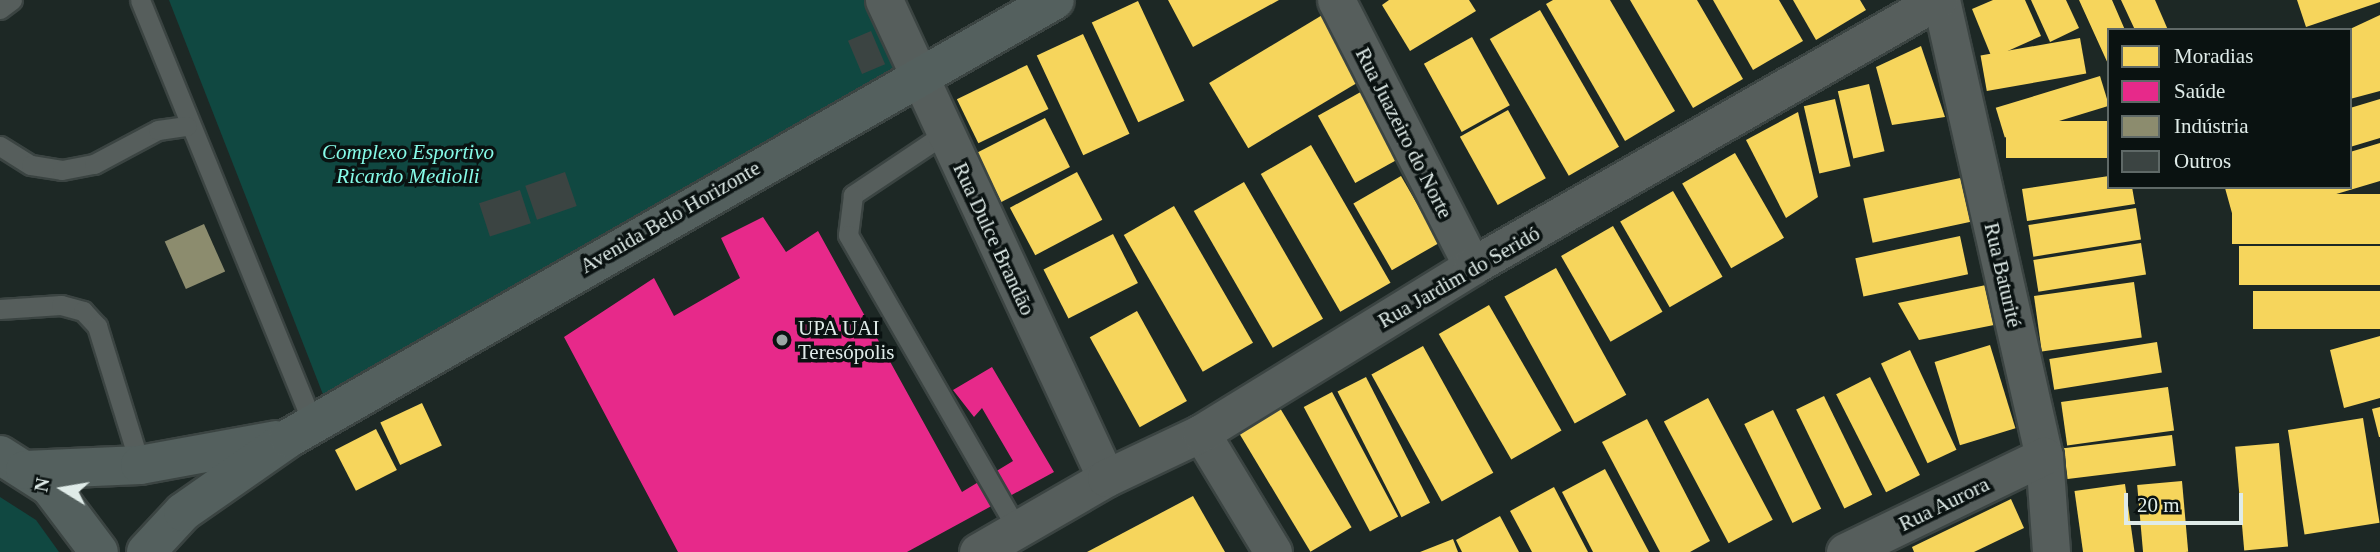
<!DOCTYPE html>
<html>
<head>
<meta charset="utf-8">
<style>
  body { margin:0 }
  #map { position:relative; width:2380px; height:552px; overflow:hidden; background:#1d2825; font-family:"Times New Roman",serif }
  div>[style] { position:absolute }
  .green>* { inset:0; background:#104841 }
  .homes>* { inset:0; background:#f6d55c; transform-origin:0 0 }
  .health>* { inset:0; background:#e7298a }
  .industry>* { inset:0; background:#8c8c6e; transform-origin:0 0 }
  .building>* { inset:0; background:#3b4442; transform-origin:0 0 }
  .roads { filter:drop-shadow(2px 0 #3b4442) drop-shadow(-2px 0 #3b4442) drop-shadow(0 2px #3b4442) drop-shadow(0 -2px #3b4442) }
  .lane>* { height:19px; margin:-9.5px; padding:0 9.5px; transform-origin:9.5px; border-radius:9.5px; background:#565e5c }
  .street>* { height:37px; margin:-18.5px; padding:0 18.5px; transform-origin:18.5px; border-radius:18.5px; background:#565e5c }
  .secondary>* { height:38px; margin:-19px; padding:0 19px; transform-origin:19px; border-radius:19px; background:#54605e }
  .dots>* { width:19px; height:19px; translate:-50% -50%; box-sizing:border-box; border:4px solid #0a1211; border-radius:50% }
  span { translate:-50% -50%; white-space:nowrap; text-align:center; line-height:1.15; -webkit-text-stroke:7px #0a1211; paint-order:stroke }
  .street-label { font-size:21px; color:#dfebe8 }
  .park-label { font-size:21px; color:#86fbe8; font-style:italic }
  .poi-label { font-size:21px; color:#dfebe8 }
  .left { translate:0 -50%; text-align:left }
  .legend { position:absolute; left:2107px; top:28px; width:245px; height:161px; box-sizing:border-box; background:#0a1211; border:2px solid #5f6967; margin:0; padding:9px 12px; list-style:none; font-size:21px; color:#dfebe8 }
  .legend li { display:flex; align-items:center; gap:14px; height:35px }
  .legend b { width:35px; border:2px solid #5f6967 }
  .north { position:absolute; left:28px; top:454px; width:70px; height:70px; -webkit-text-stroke:5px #0a1211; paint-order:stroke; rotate:281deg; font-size:19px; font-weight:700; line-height:28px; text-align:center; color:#dfebe8 }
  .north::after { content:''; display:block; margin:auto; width:24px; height:32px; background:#dfebe8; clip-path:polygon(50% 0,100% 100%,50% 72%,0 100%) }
  .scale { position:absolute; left:2124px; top:493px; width:119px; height:32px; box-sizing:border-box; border:4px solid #dfebe8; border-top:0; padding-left:9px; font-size:21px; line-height:24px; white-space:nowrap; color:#dfebe8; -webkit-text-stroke:5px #0a1211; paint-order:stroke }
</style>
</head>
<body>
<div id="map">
  <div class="green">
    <i style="clip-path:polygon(169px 0,868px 0,899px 76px,324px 397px)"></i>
    <i style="clip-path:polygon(0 497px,36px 520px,59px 552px,0 552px)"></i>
  </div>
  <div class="homes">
    <i style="clip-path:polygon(1168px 0,1279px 0,1193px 47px)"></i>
    <i style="clip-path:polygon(1389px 0,1469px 0,1476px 11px,1410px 51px,1382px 5px)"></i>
    <i style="clip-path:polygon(1553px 0,1610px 0,1675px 111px,1625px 141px,1546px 4px)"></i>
    <i style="clip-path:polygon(1630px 0,1697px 0,1743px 79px,1693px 108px)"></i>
    <i style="clip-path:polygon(1713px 0,1779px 0,1803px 41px,1753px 70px)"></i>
    <i style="clip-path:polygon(1793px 0,1860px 0,1866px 10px,1816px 40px)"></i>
    <i style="clip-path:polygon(1993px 0,2025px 0,2041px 36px,1992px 58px,1972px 9px)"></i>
    <i style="clip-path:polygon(2031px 0,2066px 0,2079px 28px,2050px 42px)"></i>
    <i style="clip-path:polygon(2079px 0,2112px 0,2125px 30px,2109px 30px,2109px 66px)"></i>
    <i style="clip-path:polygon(2121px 0,2155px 0,2168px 30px,2135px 30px)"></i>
    <i style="clip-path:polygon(2297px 0,2380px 0,2380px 2px,2306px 27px)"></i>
    <i style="left:1138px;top:1px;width:110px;height:51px;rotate:65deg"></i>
    <i style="left:1540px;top:10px;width:158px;height:58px;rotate:60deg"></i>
    <i style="left:1324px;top:14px;width:76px;height:134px;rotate:59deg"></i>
    <i style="clip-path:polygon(2380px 15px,2380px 91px,2350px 99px,2350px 29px)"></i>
    <i style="left:1083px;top:34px;width:110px;height:51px;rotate:65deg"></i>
    <i style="left:1472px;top:37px;width:78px;height:55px;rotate:61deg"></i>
    <i style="left:2080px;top:38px;width:36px;height:101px;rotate:80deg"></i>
    <i style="clip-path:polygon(1921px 46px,1945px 117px,1892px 125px,1876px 67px)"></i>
    <i style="left:1027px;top:65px;width:49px;height:78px;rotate:64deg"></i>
    <i style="left:2100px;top:76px;width:31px;height:109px;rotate:73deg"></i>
    <i style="left:1869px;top:84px;width:69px;height:32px;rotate:77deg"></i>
    <i style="left:1366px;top:89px;width:77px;height:55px;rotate:61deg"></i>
    <i style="left:1835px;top:99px;width:69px;height:32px;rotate:77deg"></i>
    <i style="clip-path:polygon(2380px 99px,2380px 138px,2350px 147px,2350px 108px)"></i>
    <i style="left:1508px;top:110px;width:78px;height:55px;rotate:61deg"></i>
    <i style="clip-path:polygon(1798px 112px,1818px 197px,1786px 218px,1746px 140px)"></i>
    <i style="left:1045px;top:118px;width:55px;height:77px;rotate:63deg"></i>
    <i style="left:2109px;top:121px;width:37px;height:103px;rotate:90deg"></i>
    <i style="clip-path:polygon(2380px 143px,2380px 181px,2235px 224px,2225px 188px,2350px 187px,2350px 152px)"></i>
    <i style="left:1311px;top:145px;width:159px;height:58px;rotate:60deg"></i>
    <i style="left:1735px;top:153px;width:98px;height:61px;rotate:60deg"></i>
    <i style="left:1077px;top:172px;width:54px;height:76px;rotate:62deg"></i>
    <i style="left:1401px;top:176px;width:77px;height:55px;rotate:60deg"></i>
    <i style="clip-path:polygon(2109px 176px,2109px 187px,2132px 187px,2135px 204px,2027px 221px,2022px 189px)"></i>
    <i style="left:1965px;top:177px;width:45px;height:104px;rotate:78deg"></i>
    <i style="left:1244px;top:182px;width:158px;height:58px;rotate:60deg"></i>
    <i style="left:1673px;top:191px;width:99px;height:61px;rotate:60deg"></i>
    <i style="left:2380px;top:194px;width:50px;height:148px;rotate:90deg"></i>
    <i style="left:1174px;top:206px;width:158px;height:58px;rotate:60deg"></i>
    <i style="left:2136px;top:208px;width:32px;height:109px;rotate:81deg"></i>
    <i style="left:1613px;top:226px;width:99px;height:60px;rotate:60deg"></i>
    <i style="left:1113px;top:234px;width:55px;height:78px;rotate:63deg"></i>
    <i style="left:1960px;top:236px;width:39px;height:107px;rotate:78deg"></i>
    <i style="left:2141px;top:243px;width:32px;height:109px;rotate:81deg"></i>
    <i style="left:2380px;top:246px;width:39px;height:141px;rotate:90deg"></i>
    <i style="left:1556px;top:268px;width:145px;height:59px;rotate:61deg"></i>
    <i style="left:2134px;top:282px;width:56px;height:101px;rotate:82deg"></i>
    <i style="clip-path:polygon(1986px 285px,1994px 325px,1919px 340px,1898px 303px)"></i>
    <i style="left:2380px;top:291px;width:38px;height:127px;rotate:90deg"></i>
    <i style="left:1489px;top:305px;width:145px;height:58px;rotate:60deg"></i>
    <i style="left:1137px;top:311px;width:103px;height:54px;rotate:61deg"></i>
    <i style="clip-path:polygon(2380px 336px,2380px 398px,2344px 408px,2330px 350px)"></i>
    <i style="left:2157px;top:342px;width:31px;height:109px;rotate:81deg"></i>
    <i style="left:1990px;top:345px;width:87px;height:58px;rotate:73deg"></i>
    <i style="left:1423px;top:346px;width:145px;height:59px;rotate:61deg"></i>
    <i style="left:1910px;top:350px;width:110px;height:32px;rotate:65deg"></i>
    <i style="left:1366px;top:377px;width:141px;height:32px;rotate:63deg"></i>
    <i style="left:1870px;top:377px;width:110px;height:38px;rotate:63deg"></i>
    <i style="left:2168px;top:387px;width:44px;height:108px;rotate:82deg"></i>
    <i style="left:1332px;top:392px;width:141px;height:32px;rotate:62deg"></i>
    <i style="left:1824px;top:396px;width:110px;height:31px;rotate:64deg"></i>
    <i style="left:1708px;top:398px;width:138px;height:50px;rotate:62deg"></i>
    <i style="left:422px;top:403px;width:47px;height:46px;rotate:65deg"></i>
    <i style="clip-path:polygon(2380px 407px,2380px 437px,2379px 437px,2372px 409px)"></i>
    <i style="left:1280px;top:408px;width:139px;height:48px;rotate:59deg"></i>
    <i style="left:1773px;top:410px;width:110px;height:32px;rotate:64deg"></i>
    <i style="left:2363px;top:418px;width:106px;height:76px;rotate:81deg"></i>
    <i style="clip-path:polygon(1647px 419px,1710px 541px,1690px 552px,1660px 552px,1602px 442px)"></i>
    <i style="left:376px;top:429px;width:46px;height:46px;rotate:63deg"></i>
    <i style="left:2172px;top:435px;width:31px;height:109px;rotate:83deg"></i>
    <i style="left:2279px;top:443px;width:104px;height:44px;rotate:85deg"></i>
    <i style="clip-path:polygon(1605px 469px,1649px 552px,1593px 552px,1562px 492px)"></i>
    <i style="left:2182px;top:481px;width:71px;height:45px;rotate:85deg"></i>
    <i style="left:2125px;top:484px;width:69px;height:51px;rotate:82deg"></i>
    <i style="clip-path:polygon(1554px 487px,1588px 552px,1532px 552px,1510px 511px)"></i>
    <i style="clip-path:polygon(1193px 496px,1225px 552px,1087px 552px)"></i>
    <i style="clip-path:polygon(2011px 499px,2024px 528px,1974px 552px,1914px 552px,1912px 547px)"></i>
    <i style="clip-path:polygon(1500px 516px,1519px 552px,1462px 552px,1456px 540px)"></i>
    <i style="clip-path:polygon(1453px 539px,1458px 552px,1420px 552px)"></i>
  </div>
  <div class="health">
    <i style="clip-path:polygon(763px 217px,786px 252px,818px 231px,962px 492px,1013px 461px,982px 408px,974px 417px,953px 390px,992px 367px,1054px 472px,907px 552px,678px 552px,564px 337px,654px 278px,674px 316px,740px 278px,721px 238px)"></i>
  </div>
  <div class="industry">
    <i style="left:204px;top:224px;width:52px;height:43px;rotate:66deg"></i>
  </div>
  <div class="building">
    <i style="left:871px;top:31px;width:36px;height:25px;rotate:67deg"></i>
    <i style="left:565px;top:172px;width:36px;height:42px;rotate:71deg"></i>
    <i style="left:520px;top:190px;width:35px;height:43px;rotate:72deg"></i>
  </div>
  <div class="roads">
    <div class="lane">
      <i style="left:140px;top:0;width:458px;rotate:67.8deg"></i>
      <i style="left:0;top:9px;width:15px;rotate:-37deg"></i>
      <i style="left:944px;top:134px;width:110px;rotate:146.2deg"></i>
      <i style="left:853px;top:195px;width:40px;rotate:97.1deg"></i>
      <i style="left:848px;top:235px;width:339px;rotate:60.1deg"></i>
      <i style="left:0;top:146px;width:36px;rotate:32deg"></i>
      <i style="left:31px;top:165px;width:31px;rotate:9deg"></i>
      <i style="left:62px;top:170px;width:33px;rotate:-11deg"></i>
      <i style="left:94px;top:164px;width:72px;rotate:-28deg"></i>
      <i style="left:158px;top:130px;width:29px;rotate:-8deg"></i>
      <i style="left:0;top:309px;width:61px;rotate:-3.8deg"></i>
      <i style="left:61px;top:305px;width:23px;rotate:15deg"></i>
      <i style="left:83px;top:311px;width:21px;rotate:47deg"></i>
      <i style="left:97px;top:326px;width:145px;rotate:72.8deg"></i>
    </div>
    <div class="street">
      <i style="left:884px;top:0;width:527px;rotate:65.09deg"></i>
      <i style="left:1336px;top:0;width:299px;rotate:62.9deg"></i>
      <i style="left:1941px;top:0;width:467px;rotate:77.3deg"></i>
      <i style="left:2044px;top:456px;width:96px;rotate:85.8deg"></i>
      <i style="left:1201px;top:433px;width:139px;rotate:58.8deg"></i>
      <i style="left:978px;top:552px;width:148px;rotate:-30deg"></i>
      <i style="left:1106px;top:478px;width:105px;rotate:-25.3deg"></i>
      <i style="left:1201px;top:433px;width:318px;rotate:-31.6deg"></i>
      <i style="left:1472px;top:266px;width:537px;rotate:-29.72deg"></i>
      <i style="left:1845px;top:552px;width:221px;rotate:-25.8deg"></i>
    </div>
    <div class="secondary">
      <i style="left:0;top:455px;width:59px;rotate:32.6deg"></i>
      <i style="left:50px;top:487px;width:81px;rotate:53deg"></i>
      <i style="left:25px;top:470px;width:115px;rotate:-2.5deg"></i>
      <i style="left:140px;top:465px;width:138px;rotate:-10.4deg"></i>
      <i style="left:146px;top:552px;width:54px;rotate:-47.2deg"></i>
      <i style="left:183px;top:512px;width:129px;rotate:-34.9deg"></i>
      <i style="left:289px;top:438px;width:882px;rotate:-29.76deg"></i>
    </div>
  </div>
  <div class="dots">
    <i style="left:782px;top:340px;background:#9ba7a4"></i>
  </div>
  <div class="street-label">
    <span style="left:1404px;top:133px;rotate:63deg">Rua Juazeiro do Norte</span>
    <span style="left:670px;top:217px;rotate:-30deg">Avenida Belo Horizonte</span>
    <span style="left:994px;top:239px;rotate:65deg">Rua Dulce Brandão</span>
    <span style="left:2003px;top:275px;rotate:77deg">Rua Baturité</span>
    <span style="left:1459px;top:277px;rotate:-30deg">Rua Jardim do Seridó</span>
    <span style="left:1944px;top:504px;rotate:-26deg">Rua Aurora</span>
  </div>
  <div class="park-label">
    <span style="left:408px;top:164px">Complexo Esportivo<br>Ricardo Mediolli</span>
  </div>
  <div class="poi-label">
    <span class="left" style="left:798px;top:340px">UPA UAI<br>Teresópolis</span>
  </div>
  <ul class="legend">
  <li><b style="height:19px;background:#f6d55c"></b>Moradias</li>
  <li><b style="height:19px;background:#e7298a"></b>Saúde</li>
  <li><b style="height:19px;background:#8c8c6e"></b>Indústria</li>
  <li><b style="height:19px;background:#3b4442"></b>Outros</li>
  </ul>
  <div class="north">N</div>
  <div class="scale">20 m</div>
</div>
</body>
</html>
